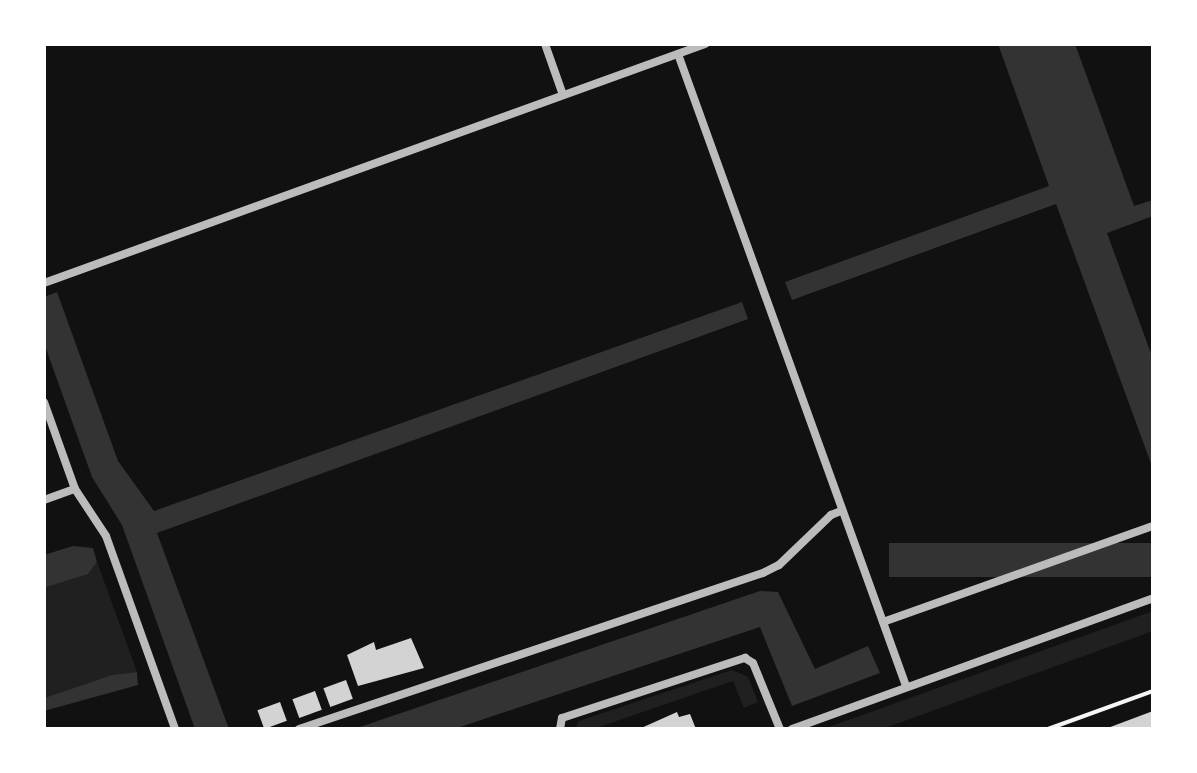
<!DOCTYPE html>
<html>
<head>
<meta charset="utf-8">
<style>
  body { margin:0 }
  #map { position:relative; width:1197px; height:773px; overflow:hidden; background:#111; font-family:"IBM Plex Sans",sans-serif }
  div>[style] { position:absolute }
  .green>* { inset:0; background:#202020 }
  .water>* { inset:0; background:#333; transform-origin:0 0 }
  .building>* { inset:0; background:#d3d3d3; transform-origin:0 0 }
  .path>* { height:4px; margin:-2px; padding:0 2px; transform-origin:2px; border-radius:2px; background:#f5f5f5 }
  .minor>* { height:8px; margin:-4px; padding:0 4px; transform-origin:4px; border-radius:4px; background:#bcbcbc }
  span { translate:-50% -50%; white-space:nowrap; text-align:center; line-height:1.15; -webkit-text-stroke:6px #fff; paint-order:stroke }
  .frame { position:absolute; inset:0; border:46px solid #fff; pointer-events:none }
</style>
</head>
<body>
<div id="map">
  <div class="green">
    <i style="clip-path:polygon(97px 562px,137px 672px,112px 675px,44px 698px,44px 588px,88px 574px)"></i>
    <i style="clip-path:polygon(1153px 611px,1153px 631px,882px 729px,823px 729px)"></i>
    <i style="clip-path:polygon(732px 670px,748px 677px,758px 702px,744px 708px,733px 681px,593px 729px,575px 729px,579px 721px)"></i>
  </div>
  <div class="water">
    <i style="clip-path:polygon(998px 44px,1075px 44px,1134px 206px,1153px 200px,1153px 216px,1107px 233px,1153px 359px,1153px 469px,1056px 204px,792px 300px,785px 282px,1049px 186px)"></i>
    <i style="clip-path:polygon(57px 292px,118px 461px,154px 511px,742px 302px,748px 319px,157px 533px,229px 729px,195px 729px,122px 525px,92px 477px,44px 343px,44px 297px)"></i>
    <i style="left:1153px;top:543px;width:34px;height:264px;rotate:90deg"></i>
    <i style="clip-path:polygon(73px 546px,93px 548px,97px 562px,88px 574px,44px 588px,44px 555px)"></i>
    <i style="clip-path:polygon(760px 591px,778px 592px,815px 669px,868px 646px,880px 673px,792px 706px,760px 627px,454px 729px,354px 729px)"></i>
    <i style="clip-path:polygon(137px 672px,138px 685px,44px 711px,44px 698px,112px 675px)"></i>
  </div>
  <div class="building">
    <i style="clip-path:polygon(411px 638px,424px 668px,358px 686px,347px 655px,374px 642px,376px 650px)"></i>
    <i style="left:346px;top:680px;width:20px;height:24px;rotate:70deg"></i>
    <i style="left:315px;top:691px;width:20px;height:24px;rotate:70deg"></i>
    <i style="left:280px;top:702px;width:20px;height:24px;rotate:70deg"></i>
    <i style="clip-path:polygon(1153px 711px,1153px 729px,1105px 729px)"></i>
    <i style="clip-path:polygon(677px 712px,679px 717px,690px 714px,696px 729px,639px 729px)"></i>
  </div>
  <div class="path">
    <i style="left:1048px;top:729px;width:112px;rotate:-19.9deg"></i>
  </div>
  <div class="minor">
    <i style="left:545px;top:44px;width:54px;rotate:70.6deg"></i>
    <i style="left:678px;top:54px;width:672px;rotate:70.16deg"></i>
    <i style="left:44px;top:283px;width:703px;rotate:-19.88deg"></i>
    <i style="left:44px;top:402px;width:92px;rotate:70.4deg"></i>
    <i style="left:75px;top:489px;width:56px;rotate:56.6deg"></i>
    <i style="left:106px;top:536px;width:205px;rotate:70.3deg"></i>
    <i style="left:44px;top:500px;width:33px;rotate:-20deg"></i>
    <i style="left:883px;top:622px;width:287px;rotate:-19.6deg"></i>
    <i style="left:299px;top:729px;width:490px;rotate:-18.6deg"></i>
    <i style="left:763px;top:573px;width:18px;rotate:-27deg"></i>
    <i style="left:779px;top:565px;width:72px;rotate:-43.9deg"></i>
    <i style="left:831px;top:515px;width:11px;rotate:-22deg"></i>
    <i style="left:560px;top:729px;width:11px;rotate:-80deg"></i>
    <i style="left:562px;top:718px;width:193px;rotate:-18.2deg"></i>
    <i style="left:745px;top:658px;width:9px;rotate:32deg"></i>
    <i style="left:753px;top:663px;width:71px;rotate:67.8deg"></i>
    <i style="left:792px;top:729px;width:384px;rotate:-19.9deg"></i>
  </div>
  <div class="frame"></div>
</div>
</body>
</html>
